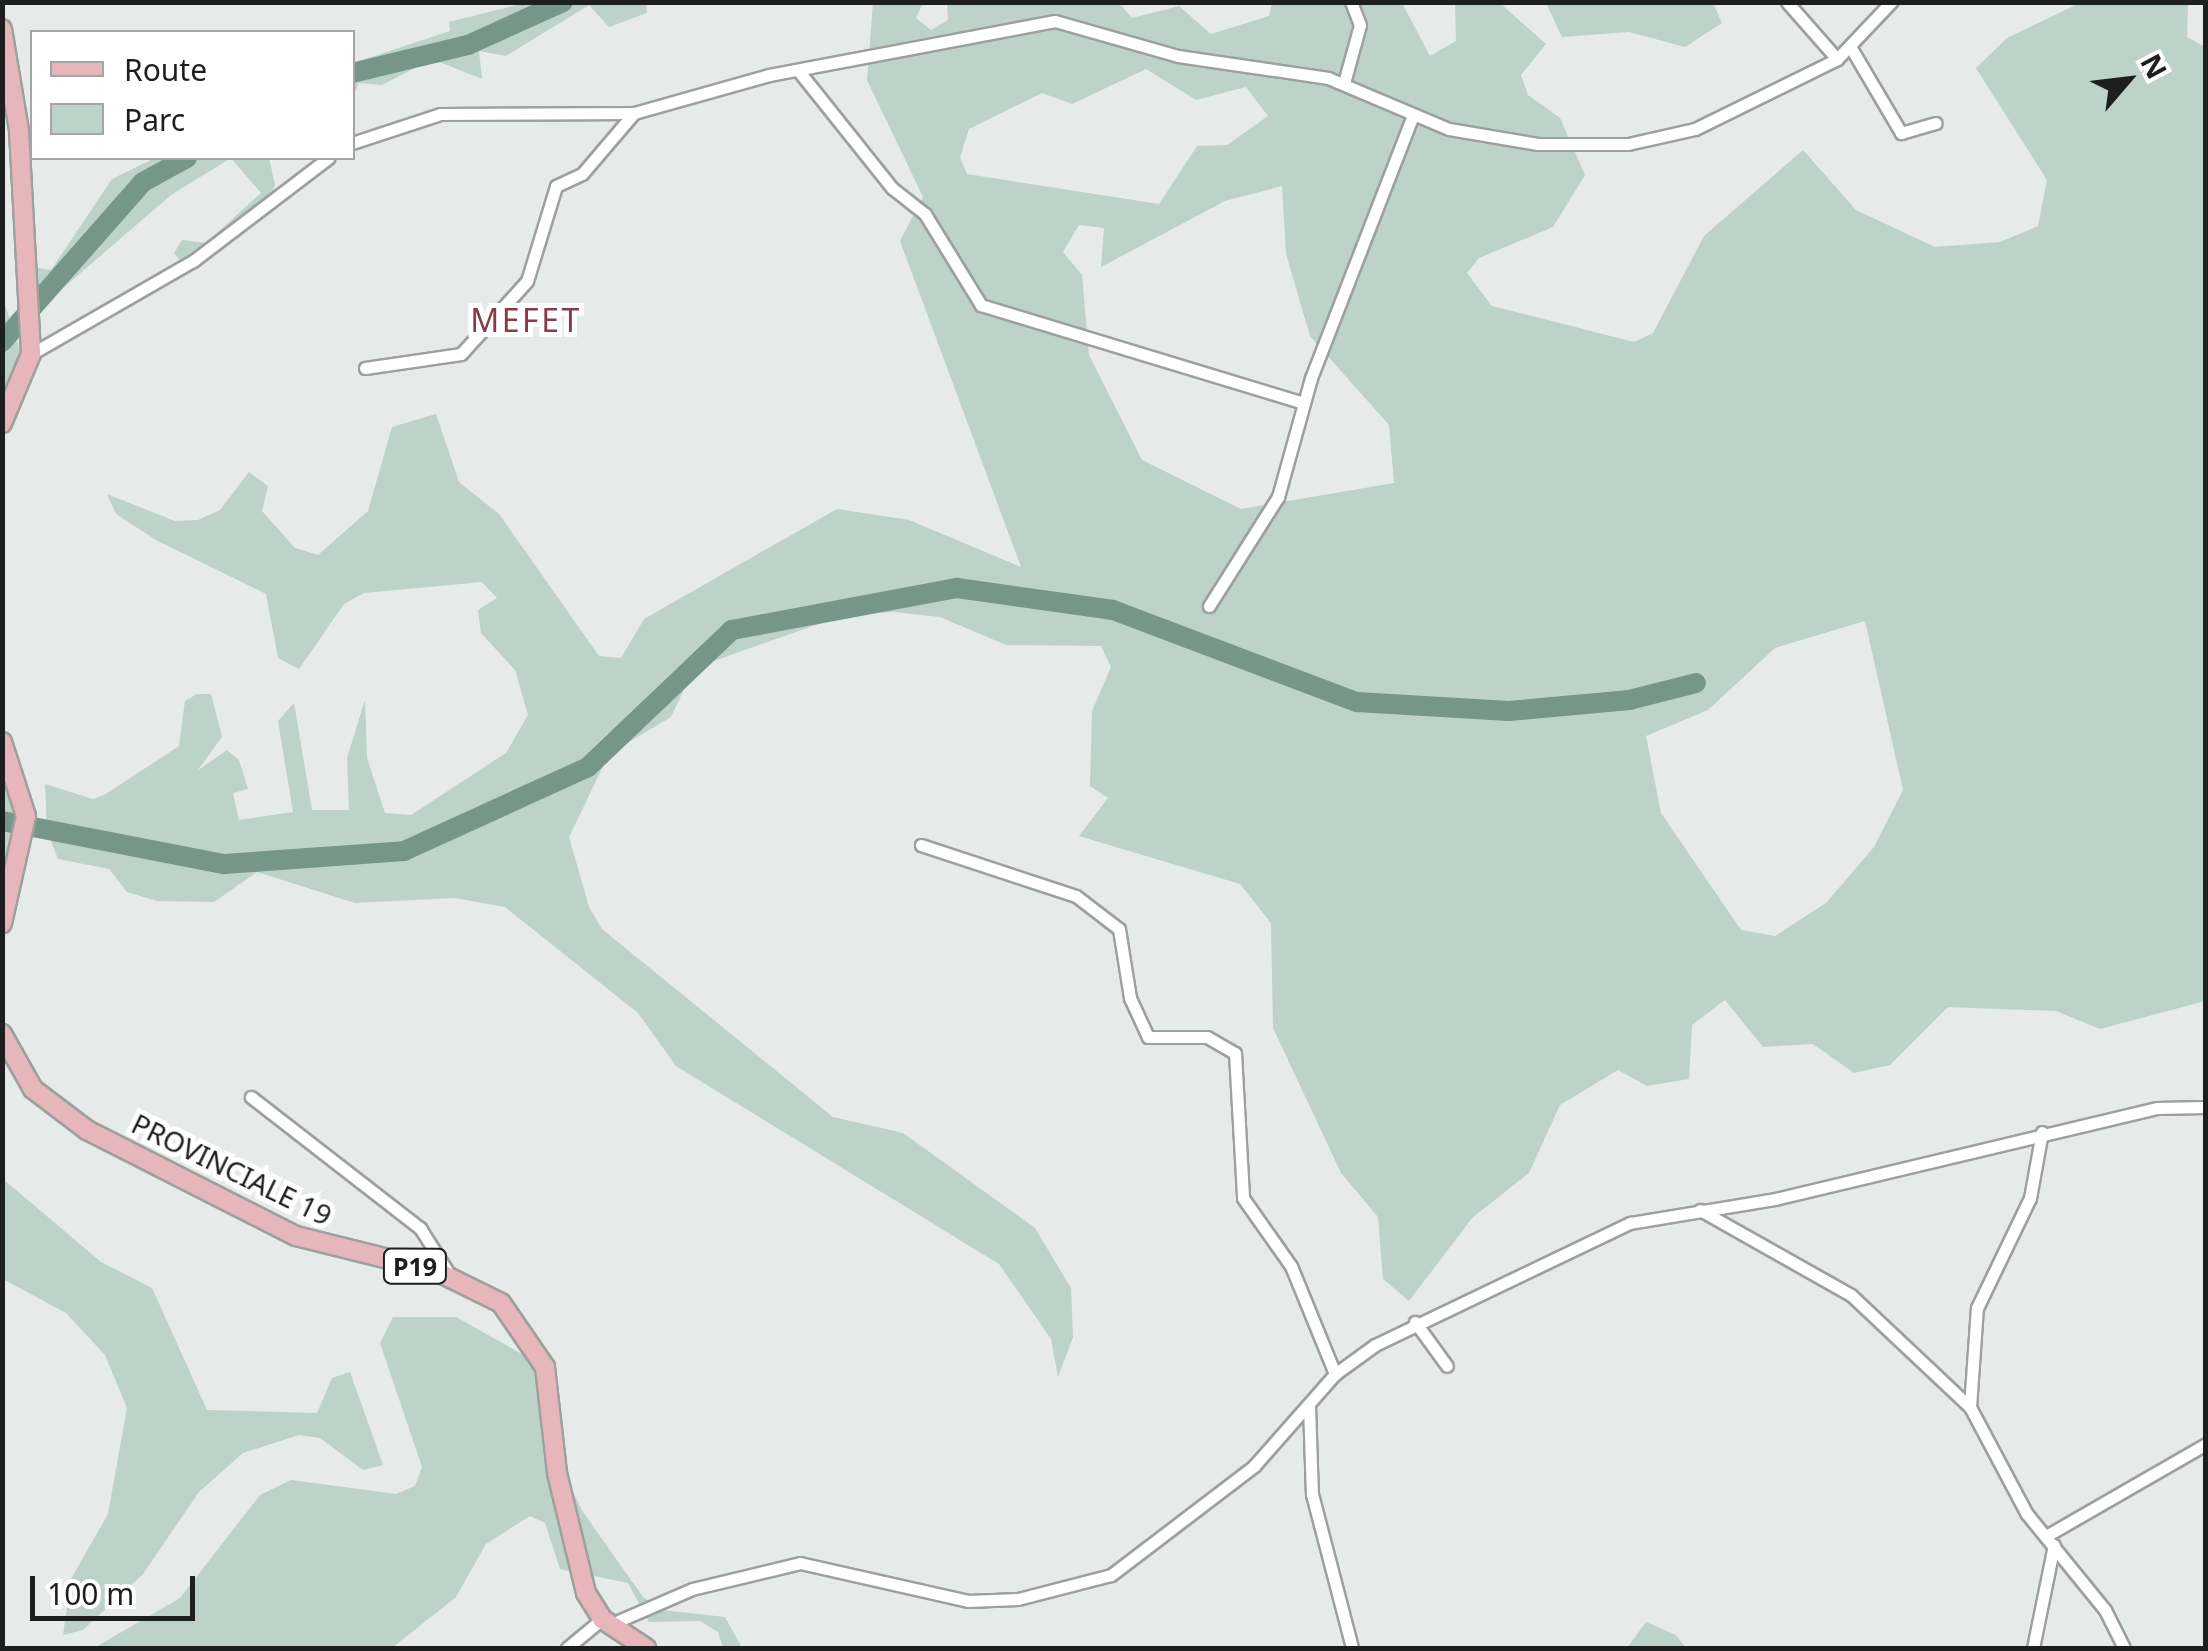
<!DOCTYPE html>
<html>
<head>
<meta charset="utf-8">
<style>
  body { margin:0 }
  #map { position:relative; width:2208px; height:1651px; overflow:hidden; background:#e6eae8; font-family:"Noto Sans",sans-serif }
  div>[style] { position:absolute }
  .green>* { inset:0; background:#bdd2c9 }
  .river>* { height:20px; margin:-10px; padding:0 10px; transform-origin:10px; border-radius:10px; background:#759689 }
  .roads { filter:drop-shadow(2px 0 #9da09e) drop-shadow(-2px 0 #9da09e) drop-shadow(0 2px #9da09e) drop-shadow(0 -2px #9da09e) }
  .street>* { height:11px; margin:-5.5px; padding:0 5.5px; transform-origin:5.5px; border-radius:5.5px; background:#fff }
  .primary>* { height:18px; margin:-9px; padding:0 9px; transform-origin:9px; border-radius:9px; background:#e6b6bb }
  span { translate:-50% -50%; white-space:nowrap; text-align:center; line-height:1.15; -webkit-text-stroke:10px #fff; paint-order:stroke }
  .shield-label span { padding:2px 8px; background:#fff; border:2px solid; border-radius:8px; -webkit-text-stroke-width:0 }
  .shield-label { font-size:25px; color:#1d1e1e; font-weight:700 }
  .street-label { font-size:28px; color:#1d1e1e }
  .quarter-label { font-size:32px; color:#853c47; letter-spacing:2.5px }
  .frame { position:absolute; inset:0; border:5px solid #1d1e1e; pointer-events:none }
  .legend { position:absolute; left:30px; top:30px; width:325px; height:130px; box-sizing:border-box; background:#fff; border:2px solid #a5a5a5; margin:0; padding:12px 18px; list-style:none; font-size:30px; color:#1d1e1e }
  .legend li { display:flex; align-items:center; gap:20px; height:50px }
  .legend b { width:50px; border:2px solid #a5a5a5 }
  .north { position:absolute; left:2078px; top:30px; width:100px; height:100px; -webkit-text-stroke:8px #fff; paint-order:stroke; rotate:62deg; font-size:28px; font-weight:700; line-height:40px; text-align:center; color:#1d1e1e }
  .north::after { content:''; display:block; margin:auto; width:35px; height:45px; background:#1d1e1e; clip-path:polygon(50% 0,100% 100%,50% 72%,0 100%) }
  .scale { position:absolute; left:30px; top:1576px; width:165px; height:45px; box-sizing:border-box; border:5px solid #1d1e1e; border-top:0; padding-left:12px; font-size:30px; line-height:35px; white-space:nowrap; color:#1d1e1e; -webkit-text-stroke:8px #fff; paint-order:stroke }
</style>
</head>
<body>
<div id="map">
  <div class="green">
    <i style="clip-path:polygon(529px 2px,646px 3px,647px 13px,609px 27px,589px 5px,506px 56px,479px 51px,482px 79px,432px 59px,382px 85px,359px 83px,353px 96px,353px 63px,450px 31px,449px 22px)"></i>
    <i style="clip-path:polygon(evenodd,2188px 2px,2187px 37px,2205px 47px,2205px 1001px,2100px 1029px,2056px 1011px,1948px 1007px,1890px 1065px,1854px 1073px,1813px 1044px,1763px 1047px,1725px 1000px,1692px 1025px,1689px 1079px,1647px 1086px,1618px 1070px,1560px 1105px,1529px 1173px,1472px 1218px,1409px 1301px,1383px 1279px,1378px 1217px,1341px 1173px,1273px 1028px,1271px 923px,1240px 884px,1079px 836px,1108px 798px,1090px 786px,1092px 711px,1111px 667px,1101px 646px,1006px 645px,940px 617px,894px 612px,844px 615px,694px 668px,671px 717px,609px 754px,569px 837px,589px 907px,602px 929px,833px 1117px,903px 1133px,1035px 1228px,1071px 1288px,1073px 1337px,1058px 1377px,1051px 1339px,999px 1264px,676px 1066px,638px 1013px,505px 907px,455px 898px,355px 903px,257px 872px,214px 902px,157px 901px,127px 892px,109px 869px,58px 859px,47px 831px,45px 784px,93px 799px,106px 794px,179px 746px,185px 701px,197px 694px,211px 694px,222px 737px,197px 771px,227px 750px,239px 760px,248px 789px,233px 793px,239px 820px,293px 812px,278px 721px,294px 703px,312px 810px,349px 810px,347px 758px,365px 700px,367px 758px,385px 813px,411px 815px,506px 753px,528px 715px,515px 670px,481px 633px,478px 610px,497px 598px,482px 582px,364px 593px,344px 604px,299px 669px,278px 658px,266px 594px,156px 540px,116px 514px,107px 494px,175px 521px,198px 520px,220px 510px,249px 472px,268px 486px,262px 511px,295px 548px,318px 555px,368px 511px,392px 427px,436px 414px,459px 482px,499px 514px,599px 656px,621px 658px,644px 619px,837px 509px,909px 520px,1021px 567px,900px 241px,923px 197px,867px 80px,873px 3px,923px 3px,916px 18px,931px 30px,948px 20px,947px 3px,1119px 3px,1132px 18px,1179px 6px,1211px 34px,1269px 16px,1272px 3px,1402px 3px,1430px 56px,1456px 41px,1455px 3px,1500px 3px,1546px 44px,1521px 75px,1528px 95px,1560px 118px,1585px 175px,1553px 227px,1479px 258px,1467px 273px,1492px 306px,1634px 342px,1653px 333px,1704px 236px,1803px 150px,1856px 210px,1935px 247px,2000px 242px,2038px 226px,2047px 180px,1976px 68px,2007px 38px,2080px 3px,2188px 2px,1146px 69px,1196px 100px,1246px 87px,1268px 116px,1227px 145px,1197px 146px,1159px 204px,967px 174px,960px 157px,969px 129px,1042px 93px,1072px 104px,1146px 69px,2188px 2px,1282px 186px,1286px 254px,1310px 336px,1389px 425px,1394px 483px,1241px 509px,1142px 460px,1089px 355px,1082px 275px,1063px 252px,1079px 225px,1104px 228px,1101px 267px,1225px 201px,1282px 186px,2188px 2px,1865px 621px,1903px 790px,1874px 847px,1826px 903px,1775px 936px,1741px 930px,1661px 813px,1646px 736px,1708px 710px,1775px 648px,1865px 621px)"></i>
    <i style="clip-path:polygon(1546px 3px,1713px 3px,1722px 23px,1685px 47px,1629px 32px,1562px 37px)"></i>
    <i style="clip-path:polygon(155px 158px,269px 158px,275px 185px,266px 208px,182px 263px,174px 253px,182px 240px,206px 243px,261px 193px,231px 158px,171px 195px,41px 307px,32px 267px,51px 270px,112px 179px)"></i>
    <i style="clip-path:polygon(2px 295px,26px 370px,2px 416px)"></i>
    <i style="clip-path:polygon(3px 771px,21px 813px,15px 852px,3px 864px)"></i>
    <i style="clip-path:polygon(3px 1179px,101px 1262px,152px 1288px,207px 1410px,317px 1413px,332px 1378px,350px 1372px,383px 1465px,363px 1470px,320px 1438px,299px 1435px,243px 1453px,199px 1492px,143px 1574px,83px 1630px,63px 1635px,71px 1579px,108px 1514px,127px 1408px,105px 1355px,66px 1313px,3px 1279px)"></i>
    <i style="clip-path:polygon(393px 1317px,456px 1317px,545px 1367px,556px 1459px,583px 1512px,643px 1597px,662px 1610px,725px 1617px,742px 1648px,723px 1648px,718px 1632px,700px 1621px,649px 1622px,628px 1583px,560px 1569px,545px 1523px,530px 1516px,486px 1544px,456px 1597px,392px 1648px,94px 1648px,180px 1598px,260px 1495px,291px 1480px,396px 1494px,415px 1486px,422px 1467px,380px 1343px)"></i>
    <i style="clip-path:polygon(1646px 1622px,1676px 1635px,1686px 1648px,1627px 1648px)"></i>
  </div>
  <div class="river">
    <i style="left:352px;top:73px;width:119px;rotate:-13.6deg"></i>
    <i style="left:468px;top:45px;width:104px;rotate:-24.4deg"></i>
    <i style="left:2px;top:342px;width:213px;rotate:-48.6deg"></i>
    <i style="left:143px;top:182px;width:50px;rotate:-28.6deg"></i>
    <i style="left:2px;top:821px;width:226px;rotate:11deg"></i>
    <i style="left:224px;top:864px;width:180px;rotate:-4.1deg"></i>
    <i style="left:404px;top:851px;width:202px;rotate:-24.5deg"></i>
    <i style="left:588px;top:767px;width:199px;rotate:-43.6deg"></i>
    <i style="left:732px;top:630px;width:229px;rotate:-10.6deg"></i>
    <i style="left:957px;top:588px;width:158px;rotate:8deg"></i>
    <i style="left:1113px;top:610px;width:261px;rotate:20.7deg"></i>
    <i style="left:1357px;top:702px;width:152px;rotate:3.4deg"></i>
    <i style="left:1509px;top:711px;width:121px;rotate:-5.2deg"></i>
    <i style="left:1629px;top:700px;width:69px;rotate:-14.2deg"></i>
  </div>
  <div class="roads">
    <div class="street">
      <i style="left:1787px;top:2px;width:76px;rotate:48.7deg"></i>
      <i style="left:1851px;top:48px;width:99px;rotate:59.5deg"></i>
      <i style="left:1901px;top:133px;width:36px;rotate:-16deg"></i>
      <i style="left:801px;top:74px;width:146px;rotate:51.4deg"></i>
      <i style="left:892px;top:188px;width:42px;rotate:38.2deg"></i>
      <i style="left:925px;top:214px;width:107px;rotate:58.4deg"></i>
      <i style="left:981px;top:305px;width:337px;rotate:16.9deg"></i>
      <i style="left:1344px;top:83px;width:60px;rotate:-74.6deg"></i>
      <i style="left:1360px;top:25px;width:25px;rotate:-111deg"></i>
      <i style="left:352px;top:143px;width:93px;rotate:-18.2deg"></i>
      <i style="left:440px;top:114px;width:194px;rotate:-0.3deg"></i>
      <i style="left:634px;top:113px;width:140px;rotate:-15.7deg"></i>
      <i style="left:769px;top:75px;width:291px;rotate:-10.7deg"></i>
      <i style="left:1055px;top:21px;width:128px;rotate:15.9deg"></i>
      <i style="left:1178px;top:56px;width:152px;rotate:8.3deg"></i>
      <i style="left:1328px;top:78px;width:131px;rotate:22.9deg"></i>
      <i style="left:1449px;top:129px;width:90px;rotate:9.6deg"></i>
      <i style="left:1538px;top:144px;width:90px"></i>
      <i style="left:1628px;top:144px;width:69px;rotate:-12.6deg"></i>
      <i style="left:1695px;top:129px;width:158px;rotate:-26.2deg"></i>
      <i style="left:1837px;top:59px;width:79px;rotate:-46.5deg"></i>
      <i style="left:31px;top:354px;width:187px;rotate:-29.9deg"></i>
      <i style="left:193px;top:261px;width:170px;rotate:-37.3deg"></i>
      <i style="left:365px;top:368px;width:97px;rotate:-8.3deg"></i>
      <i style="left:461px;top:354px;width:98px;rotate:-47.9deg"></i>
      <i style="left:527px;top:281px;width:99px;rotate:-73deg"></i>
      <i style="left:556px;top:186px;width:29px;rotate:-25deg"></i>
      <i style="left:582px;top:174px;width:80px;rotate:-49.6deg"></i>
      <i style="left:1209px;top:606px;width:129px;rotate:-57.7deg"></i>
      <i style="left:1278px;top:497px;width:123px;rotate:-74.5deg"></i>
      <i style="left:1311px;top:378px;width:282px;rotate:-68.8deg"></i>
      <i style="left:921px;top:845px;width:163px;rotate:18.2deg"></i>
      <i style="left:1076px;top:896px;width:54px;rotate:37.5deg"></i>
      <i style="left:1119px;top:929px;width:70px;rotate:80.9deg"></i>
      <i style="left:1130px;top:998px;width:43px;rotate:65.2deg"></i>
      <i style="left:1148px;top:1037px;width:59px"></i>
      <i style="left:1207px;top:1037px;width:32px;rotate:30deg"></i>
      <i style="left:1235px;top:1053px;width:145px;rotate:86.8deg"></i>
      <i style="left:1243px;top:1198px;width:83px;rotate:54.8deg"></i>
      <i style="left:1291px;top:1266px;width:117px;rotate:67.8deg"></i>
      <i style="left:251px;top:1097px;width:214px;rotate:37.8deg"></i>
      <i style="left:420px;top:1228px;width:58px;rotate:57.7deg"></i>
      <i style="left:1700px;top:1210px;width:173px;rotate:29.4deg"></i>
      <i style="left:1851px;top:1295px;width:163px;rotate:43.3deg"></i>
      <i style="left:1970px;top:1407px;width:121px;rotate:62deg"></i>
      <i style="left:2027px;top:1514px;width:124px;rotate:50.9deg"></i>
      <i style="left:2105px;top:1610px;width:42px;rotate:63.4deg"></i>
      <i style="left:1415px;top:1322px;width:54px;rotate:54deg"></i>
      <i style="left:1309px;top:1405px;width:89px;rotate:88.1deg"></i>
      <i style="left:1312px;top:1494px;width:159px;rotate:75.4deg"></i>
      <i style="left:1970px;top:1407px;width:99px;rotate:-86deg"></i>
      <i style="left:1977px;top:1308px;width:122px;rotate:-64.3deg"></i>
      <i style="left:2030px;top:1198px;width:67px;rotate:-79.7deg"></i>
      <i style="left:2046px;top:1536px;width:185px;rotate:-29.9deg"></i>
      <i style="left:609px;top:1625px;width:90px;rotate:-23.4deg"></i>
      <i style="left:692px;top:1589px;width:111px;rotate:-13.5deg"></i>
      <i style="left:800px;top:1563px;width:172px;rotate:12.7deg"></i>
      <i style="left:968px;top:1601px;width:50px;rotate:-2.3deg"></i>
      <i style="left:1018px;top:1599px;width:96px;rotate:-14.5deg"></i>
      <i style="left:1111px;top:1575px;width:180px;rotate:-37.3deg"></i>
      <i style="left:1254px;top:1466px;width:123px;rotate:-48.6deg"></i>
      <i style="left:1335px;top:1374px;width:49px;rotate:-35.9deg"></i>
      <i style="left:1375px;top:1345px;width:283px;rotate:-25.6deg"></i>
      <i style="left:1630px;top:1223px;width:147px;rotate:-9.4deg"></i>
      <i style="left:1775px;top:1199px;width:393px;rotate:-13.4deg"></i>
      <i style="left:2157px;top:1108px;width:49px;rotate:-1.2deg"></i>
      <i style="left:567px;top:1648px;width:45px;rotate:-39.6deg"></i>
      <i style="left:2033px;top:1648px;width:105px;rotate:-78.5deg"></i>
    </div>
    <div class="primary">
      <i style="left:2px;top:29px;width:103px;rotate:80.5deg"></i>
      <i style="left:19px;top:131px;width:223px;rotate:86.9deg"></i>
      <i style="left:31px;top:354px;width:75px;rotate:112.8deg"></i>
      <i style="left:2px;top:742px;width:78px;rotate:72deg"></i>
      <i style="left:26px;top:816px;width:110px;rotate:102.6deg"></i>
      <i style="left:2px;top:1034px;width:63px;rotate:60.6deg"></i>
      <i style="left:33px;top:1089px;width:68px;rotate:37.2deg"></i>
      <i style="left:87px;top:1130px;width:234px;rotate:26.9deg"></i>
      <i style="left:296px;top:1236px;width:144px;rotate:14deg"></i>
      <i style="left:436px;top:1271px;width:72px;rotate:26.2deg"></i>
      <i style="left:501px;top:1303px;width:78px;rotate:55.5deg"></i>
      <i style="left:545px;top:1367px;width:107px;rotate:83.5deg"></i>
      <i style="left:557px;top:1473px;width:123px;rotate:76.4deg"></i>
      <i style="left:586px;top:1593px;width:31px;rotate:58deg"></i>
      <i style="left:602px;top:1619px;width:53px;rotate:33.4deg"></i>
    </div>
  </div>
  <div class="shield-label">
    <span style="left:415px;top:1266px">P19</span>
  </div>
  <div class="street-label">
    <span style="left:232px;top:1169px;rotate:26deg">PROVINCIALE 19</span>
  </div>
  <div class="quarter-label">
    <span style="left:526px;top:320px">MEFET</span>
  </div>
  <div class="frame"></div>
  <ul class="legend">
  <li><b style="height:12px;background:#e6b6bb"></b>Route</li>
  <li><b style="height:28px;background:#bdd2c9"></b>Parc</li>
  </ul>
  <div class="north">N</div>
  <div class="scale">100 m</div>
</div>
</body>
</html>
